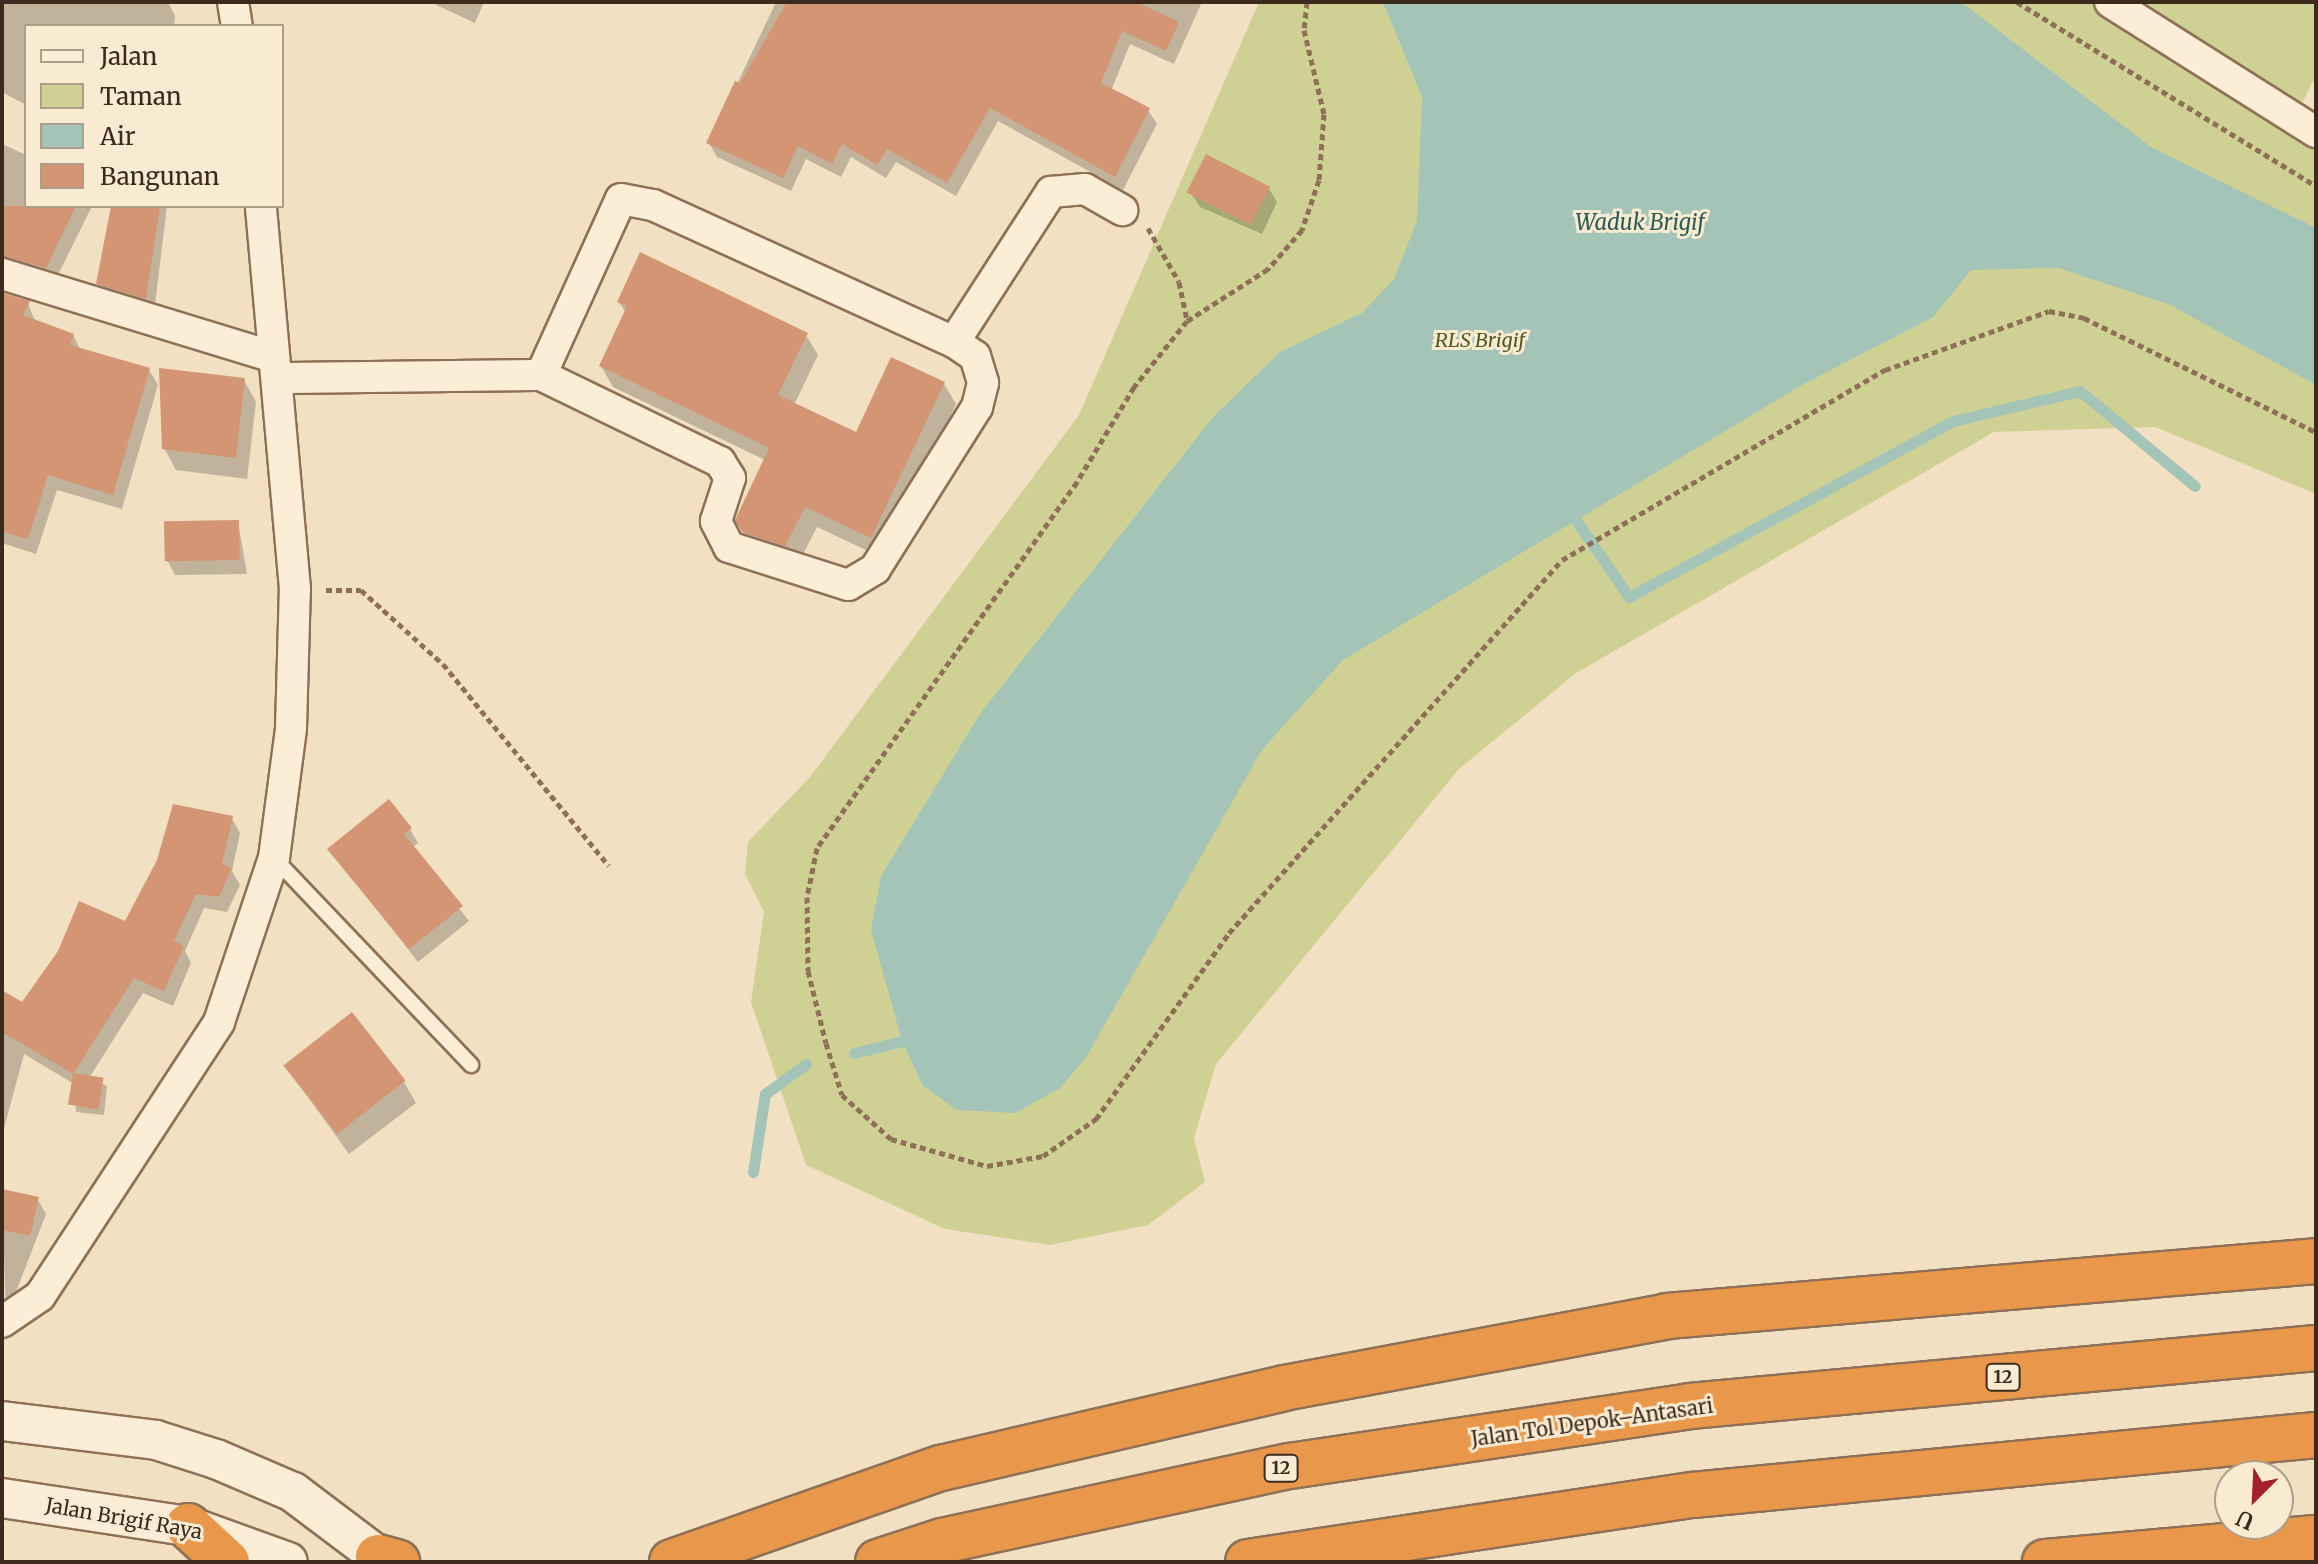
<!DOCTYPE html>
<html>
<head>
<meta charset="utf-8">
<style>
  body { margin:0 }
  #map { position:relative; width:2318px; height:1564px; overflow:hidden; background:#f2e0c2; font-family:Merriweather,serif }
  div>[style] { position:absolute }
  .green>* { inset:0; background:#cfd194 }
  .water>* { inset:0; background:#a5c4b8 }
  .shadow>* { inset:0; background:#0003 }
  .stream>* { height:11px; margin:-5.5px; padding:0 5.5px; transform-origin:5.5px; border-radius:5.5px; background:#a5c4b8 }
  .building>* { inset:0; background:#d39574; transform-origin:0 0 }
  .path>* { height:5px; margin-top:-2.5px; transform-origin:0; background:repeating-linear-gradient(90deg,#8e7057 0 6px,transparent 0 10px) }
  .roads { filter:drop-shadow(2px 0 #8e7057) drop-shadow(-2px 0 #8e7057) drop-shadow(0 2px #8e7057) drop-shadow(0 -2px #8e7057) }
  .service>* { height:14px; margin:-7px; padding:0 7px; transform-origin:7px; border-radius:7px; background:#fceed6 }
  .minor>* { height:30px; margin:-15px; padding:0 15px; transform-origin:15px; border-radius:15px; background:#fceed6 }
  .tertiary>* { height:38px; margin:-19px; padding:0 19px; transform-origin:19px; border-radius:19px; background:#fceed6 }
  .motorway>* { height:44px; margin:-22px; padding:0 22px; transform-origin:22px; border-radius:22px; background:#e9984b }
  span { translate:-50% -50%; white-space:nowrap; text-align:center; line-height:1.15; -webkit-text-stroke:6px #f9ebd2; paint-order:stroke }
  .shield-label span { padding:2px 6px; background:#f9ebd2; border:2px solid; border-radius:6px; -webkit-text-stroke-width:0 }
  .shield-label { font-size:18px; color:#3c2a1d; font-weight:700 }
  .park-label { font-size:20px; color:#505a21; font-style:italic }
  .street-label { font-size:20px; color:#3c2a1d }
  .water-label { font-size:22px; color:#2b5d56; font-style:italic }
  .frame { position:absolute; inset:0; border:4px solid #3c2a1d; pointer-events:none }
  .legend { position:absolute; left:24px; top:24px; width:260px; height:184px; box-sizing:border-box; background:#f9ebd2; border:2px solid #ad9e8a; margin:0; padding:10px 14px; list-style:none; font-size:24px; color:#3c2a1d }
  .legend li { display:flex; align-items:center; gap:16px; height:40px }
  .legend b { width:40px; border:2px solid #ad9e8a }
  .north { position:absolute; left:2214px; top:1460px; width:80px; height:80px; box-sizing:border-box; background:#f9ebd2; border:2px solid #ad9e8a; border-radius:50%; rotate:204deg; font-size:22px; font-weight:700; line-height:32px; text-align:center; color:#3c2a1d }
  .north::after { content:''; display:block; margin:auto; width:28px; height:36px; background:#a2212c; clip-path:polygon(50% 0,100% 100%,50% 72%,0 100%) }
</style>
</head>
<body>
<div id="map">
  <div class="green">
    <i style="clip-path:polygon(1259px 2px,2316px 2px,2316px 75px,2291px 126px,2316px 139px,2316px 494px,2155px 427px,1994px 432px,1576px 673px,1459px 769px,1216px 1064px,1194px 1138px,1205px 1182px,1148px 1225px,1050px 1245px,945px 1229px,806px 1165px,751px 1002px,764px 912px,745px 874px,748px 842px,810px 777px,1079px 415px)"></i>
  </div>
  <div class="water">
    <i style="clip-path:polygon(1383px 2px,1961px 2px,2151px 147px,2316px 228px,2316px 385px,2170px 305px,2058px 268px,1971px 270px,1933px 317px,1802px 385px,1343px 660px,1262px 750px,1085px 1059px,1060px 1088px,1015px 1113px,957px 1110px,923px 1086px,902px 1041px,871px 930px,881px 876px,980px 714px,1213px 417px,1280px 352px,1362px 313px,1394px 279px,1417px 221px,1422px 97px)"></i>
  </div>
  <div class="shadow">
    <i style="clip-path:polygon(2px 2px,168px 2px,175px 16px,174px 26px,26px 26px,26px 105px,2px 92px)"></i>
    <i style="clip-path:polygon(430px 2px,484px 2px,475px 23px)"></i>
    <i style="clip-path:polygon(776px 2px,1202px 2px,1174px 64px,1130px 44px,1111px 91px,1148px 110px,1157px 124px,1123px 190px,998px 121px,956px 196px,896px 162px,886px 178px,851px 157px,841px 177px,806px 159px,791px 191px,717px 157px,709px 143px)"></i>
    <i style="clip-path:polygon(2px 144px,26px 155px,26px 206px,92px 206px,54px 283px,2px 277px)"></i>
    <i style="clip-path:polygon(1268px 187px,1277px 202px,1262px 234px,1200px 207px,1191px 193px)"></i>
    <i style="clip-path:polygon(113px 206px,167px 206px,154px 313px,107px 299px,98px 283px)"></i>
    <i style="clip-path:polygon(2px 293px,28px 303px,35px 322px,73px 335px,81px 351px,149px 370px,158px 385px,122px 509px,57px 490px,36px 554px,2px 543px)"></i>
    <i style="clip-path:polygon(619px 302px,806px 335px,818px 355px,794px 405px,856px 435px,944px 384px,956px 404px,883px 558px,817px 527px,797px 566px,756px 553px,743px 531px,765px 460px,613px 387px,601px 366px,626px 313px)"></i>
    <i style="clip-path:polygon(244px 380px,256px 402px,247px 479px,176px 470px,164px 448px)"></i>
    <i style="clip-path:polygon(238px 522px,247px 574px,175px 575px,167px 560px)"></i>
    <i style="clip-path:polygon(231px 817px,240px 833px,232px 871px,240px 885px,227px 912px,204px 908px,185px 951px,191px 963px,173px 1006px,143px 993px,89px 1078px,107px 1086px,104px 1115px,76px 1112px,74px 1084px,24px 1054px,2px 1136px,2px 992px,23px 1004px,126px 923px)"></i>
    <i style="clip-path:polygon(410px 829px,418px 843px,412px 848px,469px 921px,418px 962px,330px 850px)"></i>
    <i style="clip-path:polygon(285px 1065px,404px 1082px,416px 1103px,349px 1154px)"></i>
    <i style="clip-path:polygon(2px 1191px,37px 1198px,46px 1214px,6px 1318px)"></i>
  </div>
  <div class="stream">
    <i style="left:1575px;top:519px;width:95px;rotate:55.3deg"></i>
    <i style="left:1629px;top:597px;width:369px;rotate:-28.5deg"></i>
    <i style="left:1953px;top:421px;width:130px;rotate:-13.3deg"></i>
    <i style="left:2080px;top:391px;width:149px;rotate:39.6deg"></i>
    <i style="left:854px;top:1053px;width:49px;rotate:-14deg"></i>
    <i style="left:753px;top:1172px;width:79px;rotate:-81.3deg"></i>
    <i style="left:765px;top:1094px;width:51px;rotate:-36.2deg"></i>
  </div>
  <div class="building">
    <i style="clip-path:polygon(787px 2px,1136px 2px,1179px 22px,1166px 51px,1122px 31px,1101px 83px,1150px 108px,1115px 177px,990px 108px,947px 183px,887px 149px,877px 165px,842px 144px,832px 164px,798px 146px,783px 178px,706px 143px,735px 81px,740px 83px)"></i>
    <i style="left:1206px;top:154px;width:72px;height:43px;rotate:27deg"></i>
    <i style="clip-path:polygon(2px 206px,76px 206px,46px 268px,2px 256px)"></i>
    <i style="clip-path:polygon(111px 206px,160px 206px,146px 299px,96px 284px)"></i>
    <i style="clip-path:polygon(640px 252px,808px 333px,778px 395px,856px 432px,891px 357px,945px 382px,871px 538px,805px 507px,785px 546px,742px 532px,735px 520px,769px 448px,599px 366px,627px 306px,617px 302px)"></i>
    <i style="clip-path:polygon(2px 293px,30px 301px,23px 315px,74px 334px,70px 345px,150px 368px,113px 495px,48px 475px,28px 539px,2px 531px)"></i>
    <i style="clip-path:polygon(159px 368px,245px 378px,236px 458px,162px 449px)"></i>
    <i style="left:239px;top:520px;width:40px;height:75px;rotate:89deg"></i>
    <i style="clip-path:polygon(389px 799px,412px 828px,404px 834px,463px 906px,409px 949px,327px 849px)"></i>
    <i style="clip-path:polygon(173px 804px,233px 816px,222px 864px,232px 868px,219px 897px,196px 894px,174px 941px,184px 946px,164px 991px,134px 978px,73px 1074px,2px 1032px,2px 990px,22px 1002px,58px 951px,79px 901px,125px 921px,157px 860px)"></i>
    <i style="left:352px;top:1012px;width:87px;height:87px;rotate:52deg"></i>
    <i style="left:73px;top:1073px;width:31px;height:32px;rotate:9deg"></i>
    <i style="clip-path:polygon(2px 1189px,39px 1197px,30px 1236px,2px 1230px)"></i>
  </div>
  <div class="path">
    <i style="left:1307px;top:2px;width:28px;rotate:96deg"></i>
    <i style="left:1304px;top:30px;width:86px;rotate:76.6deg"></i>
    <i style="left:1324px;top:114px;width:66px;rotate:94.3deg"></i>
    <i style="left:1319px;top:180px;width:53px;rotate:108.8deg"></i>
    <i style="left:1302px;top:230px;width:52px;rotate:131.1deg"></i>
    <i style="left:1268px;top:269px;width:96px;rotate:147.3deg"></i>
    <i style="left:1187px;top:321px;width:85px;rotate:128.8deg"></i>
    <i style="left:1134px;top:387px;width:111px;rotate:121deg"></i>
    <i style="left:1077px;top:482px;width:449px;rotate:125.4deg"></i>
    <i style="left:817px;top:848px;width:50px;rotate:101.5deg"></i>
    <i style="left:807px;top:897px;width:74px;rotate:89.2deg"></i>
    <i style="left:808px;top:971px;width:74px;rotate:76deg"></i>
    <i style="left:826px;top:1043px;width:54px;rotate:72.9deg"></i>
    <i style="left:842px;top:1095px;width:66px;rotate:41.9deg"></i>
    <i style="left:891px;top:1139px;width:100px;rotate:15.7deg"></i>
    <i style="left:987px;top:1166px;width:57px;rotate:-10.1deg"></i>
    <i style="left:1043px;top:1156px;width:65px;rotate:-34.9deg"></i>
    <i style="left:1096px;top:1119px;width:229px;rotate:-54.4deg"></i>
    <i style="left:1229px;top:933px;width:500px;rotate:-48.24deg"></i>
    <i style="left:1562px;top:560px;width:375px;rotate:-30.5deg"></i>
    <i style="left:1885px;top:370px;width:174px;rotate:-19.8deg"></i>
    <i style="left:2049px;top:311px;width:36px;rotate:11deg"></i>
    <i style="left:2084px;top:318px;width:258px;rotate:26.2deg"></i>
    <i style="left:2017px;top:2px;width:351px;rotate:31.6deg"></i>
    <i style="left:1148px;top:228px;width:62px;rotate:60.1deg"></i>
    <i style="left:1179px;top:282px;width:40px;rotate:78deg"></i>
    <i style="left:326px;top:590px;width:35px"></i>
    <i style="left:361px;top:590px;width:110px;rotate:42.1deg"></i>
    <i style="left:443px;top:664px;width:261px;rotate:50.6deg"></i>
  </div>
  <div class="roads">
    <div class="service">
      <i style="left:274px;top:858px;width:286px;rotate:46.4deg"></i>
    </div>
    <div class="minor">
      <i style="left:233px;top:2px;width:24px;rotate:81deg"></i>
      <i style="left:2110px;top:2px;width:244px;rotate:32.3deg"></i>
      <i style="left:2px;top:274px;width:284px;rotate:17deg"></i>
      <i style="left:954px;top:342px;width:179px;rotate:-57.1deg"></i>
      <i style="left:1051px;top:192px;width:34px;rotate:-5deg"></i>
      <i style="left:1085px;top:189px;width:43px;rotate:29.6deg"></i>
      <i style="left:281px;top:378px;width:260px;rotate:-0.7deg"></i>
      <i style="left:541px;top:375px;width:193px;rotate:-65.6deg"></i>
      <i style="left:621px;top:199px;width:33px;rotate:11deg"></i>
      <i style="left:653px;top:205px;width:331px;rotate:24.5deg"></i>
      <i style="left:954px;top:342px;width:25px;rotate:34deg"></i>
      <i style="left:975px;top:356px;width:28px;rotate:73deg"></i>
      <i style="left:983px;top:383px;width:25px;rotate:104deg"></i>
      <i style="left:977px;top:407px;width:191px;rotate:122.2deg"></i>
      <i style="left:875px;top:569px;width:31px;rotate:149deg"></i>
      <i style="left:848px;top:585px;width:125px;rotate:-162.3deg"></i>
      <i style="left:729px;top:547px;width:29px;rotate:-117deg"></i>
      <i style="left:716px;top:521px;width:45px;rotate:-72deg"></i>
      <i style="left:730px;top:478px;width:19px;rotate:-122deg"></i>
      <i style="left:720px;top:462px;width:199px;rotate:-154.1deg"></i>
      <i style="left:2px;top:1322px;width:46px;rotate:-34.4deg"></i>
      <i style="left:40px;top:1296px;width:327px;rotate:-56.8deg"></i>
      <i style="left:219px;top:1022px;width:173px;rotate:-71.5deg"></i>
      <i style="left:274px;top:858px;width:131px;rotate:-82.5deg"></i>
      <i style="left:291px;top:728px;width:139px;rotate:-88.4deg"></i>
      <i style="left:295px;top:589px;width:385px;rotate:-95.1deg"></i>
    </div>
    <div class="tertiary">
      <i style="left:2px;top:1421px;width:155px;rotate:7deg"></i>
      <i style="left:156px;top:1440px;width:63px;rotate:17.6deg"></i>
      <i style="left:216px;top:1459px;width:84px;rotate:23.2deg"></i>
      <i style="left:293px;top:1492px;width:116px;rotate:37deg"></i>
      <i style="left:2px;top:1498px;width:188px;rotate:8.6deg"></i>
      <i style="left:188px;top:1526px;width:106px;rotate:19.8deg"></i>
    </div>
    <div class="motorway">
      <i style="left:188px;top:1526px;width:53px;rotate:42.7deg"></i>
      <i style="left:378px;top:1557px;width:20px;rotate:15deg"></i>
      <i style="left:672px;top:1562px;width:285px;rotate:-19.3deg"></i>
      <i style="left:941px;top:1468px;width:352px;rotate:-13.1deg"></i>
      <i style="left:1284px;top:1388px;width:390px;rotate:-10.6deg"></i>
      <i style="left:1667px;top:1316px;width:651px;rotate:-4.84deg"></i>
      <i style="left:878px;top:1562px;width:67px;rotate:-18.2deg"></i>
      <i style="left:942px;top:1541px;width:356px;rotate:-12.2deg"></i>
      <i style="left:1290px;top:1466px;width:404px;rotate:-8.5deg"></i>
      <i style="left:1690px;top:1406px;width:629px;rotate:-5.29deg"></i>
      <i style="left:1248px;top:1562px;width:450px;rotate:-8.6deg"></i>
      <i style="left:1693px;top:1495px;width:626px;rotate:-5.5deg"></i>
      <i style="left:2045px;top:1562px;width:272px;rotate:-5.1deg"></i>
    </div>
  </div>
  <div class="shield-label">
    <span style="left:2003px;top:1377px">12</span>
    <span style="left:1281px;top:1468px">12</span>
  </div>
  <div class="park-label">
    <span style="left:1480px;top:339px">RLS Brigif</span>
  </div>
  <div class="street-label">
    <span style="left:1592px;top:1422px;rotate:-8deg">Jalan Tol Depok–Antasari</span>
    <span style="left:124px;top:1518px;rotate:10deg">Jalan Brigif Raya</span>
  </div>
  <div class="water-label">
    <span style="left:1640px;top:223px">Waduk Brigif</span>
  </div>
  <div class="frame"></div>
  <ul class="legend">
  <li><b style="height:10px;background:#fceed6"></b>Jalan</li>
  <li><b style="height:22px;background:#cfd194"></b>Taman</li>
  <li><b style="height:22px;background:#a5c4b8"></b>Air</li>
  <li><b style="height:22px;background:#d39574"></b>Bangunan</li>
  </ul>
  <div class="north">U</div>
</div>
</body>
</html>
